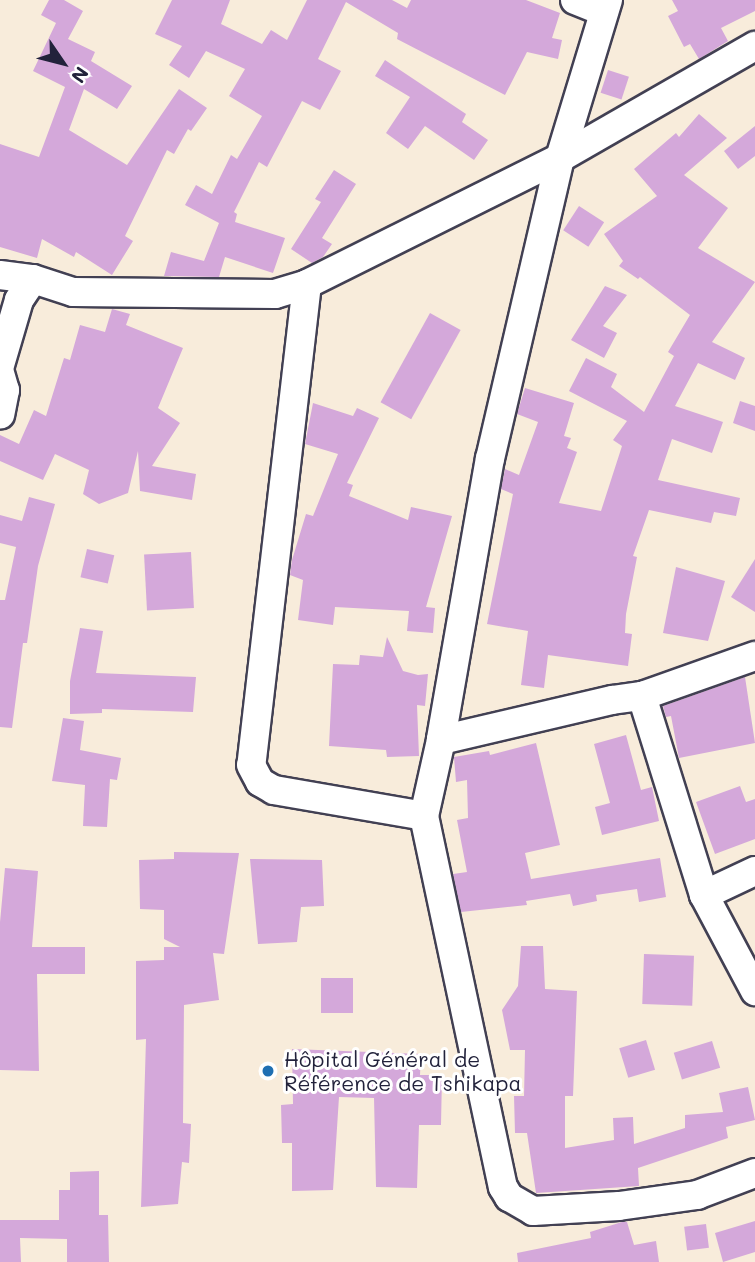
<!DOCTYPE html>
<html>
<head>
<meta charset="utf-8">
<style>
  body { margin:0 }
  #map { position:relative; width:755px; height:1262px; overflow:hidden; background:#f8ecdb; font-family:Mali,sans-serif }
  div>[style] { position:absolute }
  .building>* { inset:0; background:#d4a8da; transform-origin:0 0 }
  .roads { filter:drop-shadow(2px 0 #424053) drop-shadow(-2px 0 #424053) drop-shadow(0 2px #424053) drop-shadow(0 -2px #424053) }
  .street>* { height:28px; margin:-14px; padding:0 14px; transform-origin:14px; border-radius:14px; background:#fff }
  .dots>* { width:19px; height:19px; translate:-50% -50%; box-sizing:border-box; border:4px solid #fff; border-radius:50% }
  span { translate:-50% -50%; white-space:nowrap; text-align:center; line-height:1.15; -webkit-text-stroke:6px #fff; paint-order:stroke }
  .poi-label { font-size:21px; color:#22223b }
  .left { translate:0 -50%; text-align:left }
  .north { position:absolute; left:28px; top:28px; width:70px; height:70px; -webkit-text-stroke:5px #fff; paint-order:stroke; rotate:125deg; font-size:19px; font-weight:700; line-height:28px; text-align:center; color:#22223b }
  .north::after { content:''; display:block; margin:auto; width:24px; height:32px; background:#22223b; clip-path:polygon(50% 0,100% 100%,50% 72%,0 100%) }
</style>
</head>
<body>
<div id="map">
  <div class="building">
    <i style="clip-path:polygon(49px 0,64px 0,83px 11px,68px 39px,95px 52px,91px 61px,132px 86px,117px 109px,84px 89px,69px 130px,127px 165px,179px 89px,207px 108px,191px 131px,188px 129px,174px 154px,167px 150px,125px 236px,133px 241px,112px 275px,76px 252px,74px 257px,42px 239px,37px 258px,0 247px,0 144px,39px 157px,65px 87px,33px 71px,56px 23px,41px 15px)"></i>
    <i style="clip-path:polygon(172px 0,230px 0,221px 24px,262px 44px,271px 30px,287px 40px,307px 0,392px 0,407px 8px,411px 0,526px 0,560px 13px,552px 38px,562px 40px,558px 59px,527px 52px,505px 95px,397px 39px,398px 33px,346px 2px,318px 59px,341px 71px,320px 110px,302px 101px,267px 167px,259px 162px,234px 212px,237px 214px,235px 222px,285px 238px,273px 273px,225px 257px,219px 277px,164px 276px,171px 252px,204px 261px,219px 223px,185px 205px,196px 185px,212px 194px,231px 155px,237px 159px,262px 116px,229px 96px,245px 69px,206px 51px,189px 78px,169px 65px,182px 46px,155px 34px)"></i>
    <i style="clip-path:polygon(672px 0,755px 0,755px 11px,721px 28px,728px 41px,699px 59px,690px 44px,684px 47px,668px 16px,678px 11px)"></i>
    <i style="clip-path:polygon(385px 60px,466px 114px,462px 122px,488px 140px,474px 160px,425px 126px,408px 149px,386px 133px,410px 97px,375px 76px)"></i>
    <i style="left:608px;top:70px;width:22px;height:24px;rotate:18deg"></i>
    <i style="clip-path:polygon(699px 114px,727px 138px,684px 175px,728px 208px,698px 248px,755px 282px,712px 342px,745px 358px,735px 380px,698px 363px,675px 406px,723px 422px,712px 453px,672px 439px,658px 480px,740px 498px,736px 516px,714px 512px,711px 523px,649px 510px,633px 556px,637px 557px,626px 614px,625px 633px,632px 634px,628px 666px,548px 655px,544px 688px,521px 685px,528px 631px,487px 624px,513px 494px,501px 489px,505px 469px,519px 475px,538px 422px,517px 414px,525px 388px,574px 403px,564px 436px,571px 438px,567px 448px,577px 452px,559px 503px,601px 511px,622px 446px,613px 440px,627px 421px,569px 391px,586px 358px,617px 374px,611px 387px,644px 412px,674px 356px,668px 352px,690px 315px,640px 277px,638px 279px,619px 266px,623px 261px,604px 234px,657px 196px,634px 169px,676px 133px,679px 137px)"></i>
    <i style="clip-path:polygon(755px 126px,755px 156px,738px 169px,724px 151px)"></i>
    <i style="clip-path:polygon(334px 170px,356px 184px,322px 238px,332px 244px,323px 257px,312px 263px,291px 249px,321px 202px,315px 199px)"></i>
    <i style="left:579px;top:206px;width:30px;height:29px;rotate:33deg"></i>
    <i style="clip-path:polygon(605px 286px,627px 295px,603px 326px,617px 333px,604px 358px,571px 340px)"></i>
    <i style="clip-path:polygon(112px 309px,130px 314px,126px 325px,183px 348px,158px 408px,180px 423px,152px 466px,196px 474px,192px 500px,140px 491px,138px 451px,128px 493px,99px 504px,83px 494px,89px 470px,55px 454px,43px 480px,0 461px,0 435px,19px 444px,34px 410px,46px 416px,64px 358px,70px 360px,80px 325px,105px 332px)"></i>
    <i style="left:430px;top:313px;width:35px;height:102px;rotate:29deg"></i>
    <i style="clip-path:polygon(740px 401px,755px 406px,755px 431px,733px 423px)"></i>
    <i style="clip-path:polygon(313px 403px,353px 416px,357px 408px,379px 418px,347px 483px,353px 485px,349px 496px,408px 520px,411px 507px,452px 516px,426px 607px,435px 608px,433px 633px,407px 631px,409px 611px,335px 607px,333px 625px,298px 620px,303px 580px,290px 575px,292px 560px,306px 514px,313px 516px,338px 454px,305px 444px)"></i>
    <i style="clip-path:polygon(29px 497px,55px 504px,38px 566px,27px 643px,23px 643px,12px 728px,0 727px,0 600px,5px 600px,16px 547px,0 543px,0 515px,22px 521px)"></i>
    <i style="left:87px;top:549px;width:28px;height:29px;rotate:13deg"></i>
    <i style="left:191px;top:552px;width:56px;height:47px;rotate:87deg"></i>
    <i style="clip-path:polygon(755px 559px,755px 612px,731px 597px)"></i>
    <i style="clip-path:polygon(676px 567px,725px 581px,708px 641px,663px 633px)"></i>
    <i style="clip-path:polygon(80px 628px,103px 631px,96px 673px,196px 677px,193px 712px,102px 709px,102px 713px,70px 714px,70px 681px)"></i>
    <i style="clip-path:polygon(387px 637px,403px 671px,418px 675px,428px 674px,425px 706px,417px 705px,419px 756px,387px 757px,386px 750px,329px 746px,333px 664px,359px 665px,360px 655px,383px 657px)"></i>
    <i style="clip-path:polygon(745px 677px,755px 743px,679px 758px,671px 716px,666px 717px,663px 706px)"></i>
    <i style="clip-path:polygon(63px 718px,84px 721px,80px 750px,121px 758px,117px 780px,110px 779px,107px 827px,83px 826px,85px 785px,52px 781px)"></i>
    <i style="clip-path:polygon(626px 735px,641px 790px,652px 787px,659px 821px,602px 835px,595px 807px,610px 803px,594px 744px)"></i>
    <i style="clip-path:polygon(536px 743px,560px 845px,525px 853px,531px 879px,660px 858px,666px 897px,639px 902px,637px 889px,596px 895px,597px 901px,573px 906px,570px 894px,526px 901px,527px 905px,461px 912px,453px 874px,467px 872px,457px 820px,468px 818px,467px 780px,456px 782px,454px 757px,489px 751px,490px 755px)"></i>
    <i style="clip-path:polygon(740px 786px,746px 802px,755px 799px,755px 839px,715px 854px,696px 802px)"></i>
    <i style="clip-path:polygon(174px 852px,239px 853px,224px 954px,213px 953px,219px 1000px,184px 1005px,183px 1123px,191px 1124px,189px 1163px,182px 1162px,178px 1204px,141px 1207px,146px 1039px,136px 1040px,136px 961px,164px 960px,164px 947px,180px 947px,164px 939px,164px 910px,140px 909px,139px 860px,174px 859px)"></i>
    <i style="clip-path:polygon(250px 859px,322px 860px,324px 906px,301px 907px,297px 942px,258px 944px)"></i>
    <i style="clip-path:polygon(5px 868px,38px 871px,32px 947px,85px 947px,85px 974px,37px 974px,39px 1071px,0 1070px,0 922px)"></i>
    <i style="clip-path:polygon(521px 946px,543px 946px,545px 989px,577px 991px,573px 1096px,565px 1096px,565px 1148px,614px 1140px,613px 1118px,633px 1117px,634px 1144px,685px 1128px,685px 1115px,723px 1112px,719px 1093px,748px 1087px,755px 1120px,726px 1127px,728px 1138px,638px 1168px,639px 1186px,536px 1193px,527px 1133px,515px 1133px,514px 1096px,524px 1096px,525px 1050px,510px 1050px,502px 1010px,518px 986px)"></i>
    <i style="left:644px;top:954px;width:50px;height:50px;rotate:2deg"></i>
    <i style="left:353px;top:978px;width:35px;height:32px;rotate:90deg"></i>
    <i style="left:646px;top:1040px;width:31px;height:28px;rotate:73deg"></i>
    <i style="left:712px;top:1041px;width:28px;height:40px;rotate:73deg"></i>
    <i style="clip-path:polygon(292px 1049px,421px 1054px,420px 1075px,442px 1075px,441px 1125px,419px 1125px,417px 1188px,376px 1187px,374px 1098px,339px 1097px,333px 1190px,292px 1191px,292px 1143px,282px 1143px,281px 1105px,293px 1104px)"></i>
    <i style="clip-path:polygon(99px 1171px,99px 1215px,108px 1215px,109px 1262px,67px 1262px,67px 1239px,20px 1238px,21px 1262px,0 1262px,0 1220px,59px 1220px,59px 1190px,70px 1190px,70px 1172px)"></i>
    <i style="clip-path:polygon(755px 1221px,755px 1252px,723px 1262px,715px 1233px)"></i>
    <i style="clip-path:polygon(622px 1222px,627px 1222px,634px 1245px,656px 1241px,659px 1262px,518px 1262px,517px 1253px,591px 1238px,590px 1232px)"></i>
    <i style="left:706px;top:1224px;width:24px;height:22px;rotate:83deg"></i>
  </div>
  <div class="roads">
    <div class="street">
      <i style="left:575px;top:0;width:31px;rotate:22deg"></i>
      <i style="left:608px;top:0;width:165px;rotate:106.9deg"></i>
      <i style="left:560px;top:158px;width:308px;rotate:103.1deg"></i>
      <i style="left:490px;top:458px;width:286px;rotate:99.9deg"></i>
      <i style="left:441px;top:740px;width:78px;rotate:102.6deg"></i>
      <i style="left:424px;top:816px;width:379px;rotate:78deg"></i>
      <i style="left:503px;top:1187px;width:12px;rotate:59deg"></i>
      <i style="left:509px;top:1197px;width:28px;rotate:30deg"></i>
      <i style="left:533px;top:1211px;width:86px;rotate:-3.3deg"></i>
      <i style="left:619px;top:1206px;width:79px;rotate:-8deg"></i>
      <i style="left:697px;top:1195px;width:62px;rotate:-20.8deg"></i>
      <i style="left:0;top:275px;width:33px;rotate:7deg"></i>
      <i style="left:33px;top:279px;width:42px;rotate:18deg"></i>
      <i style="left:73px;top:292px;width:202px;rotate:0.6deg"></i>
      <i style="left:275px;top:294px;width:34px;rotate:-17deg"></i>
      <i style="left:307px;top:284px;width:283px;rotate:-26.5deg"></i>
      <i style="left:560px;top:158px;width:225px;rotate:-29.9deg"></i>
      <i style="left:307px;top:284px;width:484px;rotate:96.6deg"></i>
      <i style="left:251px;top:765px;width:19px;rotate:62deg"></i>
      <i style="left:260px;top:782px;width:16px;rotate:30deg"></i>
      <i style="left:274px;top:790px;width:152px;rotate:9.8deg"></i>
      <i style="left:0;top:365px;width:68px;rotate:-73.7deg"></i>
      <i style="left:19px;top:300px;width:25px;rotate:-56deg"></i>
      <i style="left:0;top:373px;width:18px;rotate:74deg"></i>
      <i style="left:5px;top:390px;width:25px;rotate:101deg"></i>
      <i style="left:642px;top:696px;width:208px;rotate:72.7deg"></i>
      <i style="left:704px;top:895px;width:109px;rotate:62deg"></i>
      <i style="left:441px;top:740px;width:176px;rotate:-13.2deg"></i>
      <i style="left:612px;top:700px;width:30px;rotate:-8deg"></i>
      <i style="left:642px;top:696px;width:120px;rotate:-19.5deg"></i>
      <i style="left:704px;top:895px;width:56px;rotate:-25.2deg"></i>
    </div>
  </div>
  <div class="dots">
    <i style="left:268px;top:1071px;background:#1f6fb2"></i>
  </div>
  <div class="poi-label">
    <span class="left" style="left:284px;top:1071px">Hôpital Général de<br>Référence de Tshikapa</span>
  </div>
  <div class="north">N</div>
</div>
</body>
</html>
